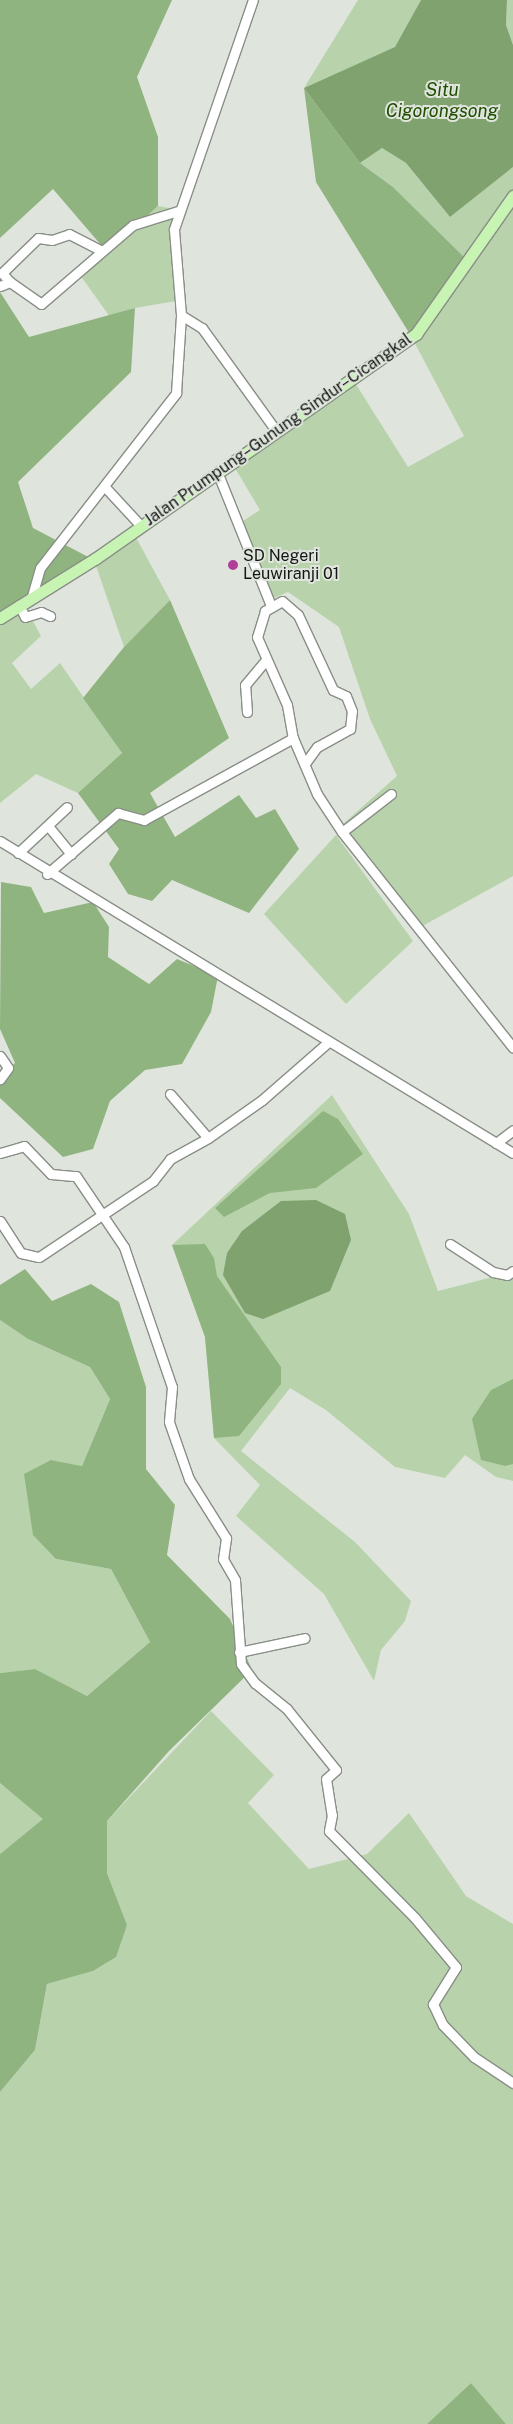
<!DOCTYPE html>
<html>
<head>
<meta charset="utf-8">
<style>
  body { margin:0 }
  #map { position:relative; width:513px; height:2424px; overflow:hidden; background:#dfe5dc; font-family:"Public Sans",sans-serif }
  div>[style] { position:absolute }
  .green>* { inset:0; background:#b8d3ac }
  .forest>* { inset:0; background:#90b480 }
  .water>* { inset:0; background:#7fa26f }
  .roads { filter:drop-shadow(1px 0 #898e87) drop-shadow(-1px 0 #898e87) drop-shadow(0 1px #898e87) drop-shadow(0 -1px #898e87) }
  .minor>* { height:9px; margin:-4.5px; padding:0 4.5px; transform-origin:4.5px; border-radius:4.5px; background:#fff }
  .major>* { height:11px; margin:-5.5px; padding:0 5.5px; transform-origin:5.5px; border-radius:5.5px; background:#c8f4b3 }
  .dots>* { width:14px; height:14px; translate:-50% -50%; box-sizing:border-box; border:2px solid #dfe5dc; border-radius:50% }
  span { translate:-50% -50%; white-space:nowrap; text-align:center; line-height:1.15; -webkit-text-stroke:4px #dfe5dc; paint-order:stroke }
  .street-label { font-size:16px; color:#141614 }
  .poi-label { font-size:16px; color:#141614 }
  .left { translate:0 -50%; text-align:left }
  .water-label { font-size:18px; color:#204d00; font-style:italic }
</style>
</head>
<body>
<div id="map">
  <div class="green">
    <i style="clip-path:polygon(358px 0,421px 0,396px 47px,304px 88px)"></i>
    <i style="clip-path:polygon(507px 0,513px 0,513px 45px,506px 25px)"></i>
    <i style="clip-path:polygon(382px 148px,406px 163px,450px 217px,513px 167px,513px 876px,417px 929px,343px 824px,397px 776px,370px 719px,339px 627px,288px 592px,269px 600px,237px 525px,260px 510px,232px 463px,352px 378px,408px 467px,464px 436px,411px 336px,467px 260px,393px 187px,360px 163px)"></i>
    <i style="clip-path:polygon(158px 206px,180px 210px,176px 301px,135px 308px,110px 317px,80px 275px)"></i>
    <i style="clip-path:polygon(133px 532px,170px 600px,124px 647px,94px 560px)"></i>
    <i style="clip-path:polygon(21px 599px,41px 636px,12px 663px,31px 689px,60px 663px,122px 753px,78px 793px,36px 774px,0 803px,0 615px)"></i>
    <i style="clip-path:polygon(336px 835px,413px 941px,346px 1004px,264px 914px)"></i>
    <i style="clip-path:polygon(332px 1095px,409px 1214px,438px 1291px,512px 1272px,513px 1277px,513px 1481px,496px 1477px,465px 1455px,445px 1478px,395px 1467px,326px 1410px,290px 1388px,241px 1451px,355px 1542px,411px 1601px,405px 1621px,381px 1650px,374px 1681px,324px 1594px,236px 1516px,260px 1485px,214px 1438px,205px 1337px,172px 1245px)"></i>
    <i style="clip-path:polygon(0 1320px,28px 1339px,90px 1367px,110px 1399px,82px 1466px,51px 1460px,56px 1559px,111px 1569px,150px 1642px,87px 1696px,35px 1669px,0 1673px)"></i>
    <i style="clip-path:polygon(211px 1711px,274px 1775px,248px 1803px,309px 1869px,367px 1854px,409px 1813px,466px 1896px,513px 1924px,513px 2424px,506px 2424px,471px 2383px,427px 2424px,0 2424px,0 2092px,35px 2050px,47px 1984px,93px 1971px,127px 1925px,107px 1873px,107px 1821px)"></i>
    <i style="clip-path:polygon(0 1783px,44px 1819px,0 1854px)"></i>
  </div>
  <div class="forest">
    <i style="clip-path:polygon(0 0,172px 0,137px 77px,158px 137px,158px 206px,107px 252px,53px 189px,0 238px)"></i>
    <i style="clip-path:polygon(304px 88px,360px 163px,393px 187px,467px 260px,411px 336px,316px 182px)"></i>
    <i style="clip-path:polygon(0 292px,29px 337px,135px 308px,131px 372px,18px 482px,33px 528px,94px 560px,0 615px)"></i>
    <i style="clip-path:polygon(170px 600px,229px 738px,150px 793px,175px 837px,239px 795px,256px 818px,275px 809px,299px 849px,249px 913px,172px 880px,152px 901px,128px 894px,109px 864px,119px 849px,78px 793px,122px 753px,83px 698px,124px 647px)"></i>
    <i style="clip-path:polygon(1px 882px,31px 887px,44px 913px,93px 902px,109px 927px,108px 957px,149px 984px,177px 959px,218px 976px,211px 1012px,182px 1064px,145px 1070px,110px 1101px,93px 1149px,63px 1157px,0 1098px,0 1079px,15px 1063px,0 1029px)"></i>
    <i style="clip-path:polygon(323px 1111px,338px 1119px,363px 1154px,316px 1188px,270px 1193px,224px 1217px,215px 1208px)"></i>
    <i style="clip-path:polygon(205px 1244px,214px 1258px,217px 1276px,281px 1367px,281px 1384px,239px 1436px,214px 1438px,205px 1337px,172px 1245px)"></i>
    <i style="clip-path:polygon(25px 1269px,52px 1301px,91px 1284px,119px 1302px,146px 1387px,146px 1469px,175px 1505px,167px 1555px,230px 1619px,252px 1670px,169px 1751px,107px 1821px,107px 1873px,127px 1925px,116px 1957px,93px 1971px,47px 1984px,35px 2050px,0 2092px,0 1854px,43px 1819px,0 1783px,0 1673px,35px 1669px,87px 1696px,150px 1642px,111px 1569px,56px 1559px,33px 1535px,24px 1474px,51px 1460px,82px 1466px,110px 1399px,90px 1367px,28px 1339px,0 1320px,0 1285px)"></i>
    <i style="clip-path:polygon(513px 1379px,513px 1464px,505px 1466px,481px 1460px,472px 1419px,491px 1390px)"></i>
    <i style="clip-path:polygon(471px 2383px,506px 2424px,427px 2424px)"></i>
  </div>
  <div class="water">
    <i style="clip-path:polygon(421px 0,507px 0,506px 25px,513px 45px,513px 167px,450px 217px,406px 163px,382px 148px,360px 163px,304px 88px,395px 47px)"></i>
    <i style="clip-path:polygon(316px 1200px,345px 1214px,351px 1240px,330px 1291px,263px 1319px,245px 1313px,223px 1275px,227px 1253px,242px 1231px,281px 1201px)"></i>
  </div>
  <div class="roads">
    <div class="minor">
      <i style="left:10px;top:282px;width:12px;rotate:-132deg"></i>
      <i style="left:2px;top:273px;width:50px;rotate:-44.2deg"></i>
      <i style="left:38px;top:238px;width:14px;rotate:8deg"></i>
      <i style="left:52px;top:240px;width:18px;rotate:-19deg"></i>
      <i style="left:69px;top:234px;width:35px;rotate:27deg"></i>
      <i style="left:0;top:286px;width:11px;rotate:-22deg"></i>
      <i style="left:10px;top:282px;width:38px;rotate:35deg"></i>
      <i style="left:41px;top:304px;width:121px;rotate:-40.7deg"></i>
      <i style="left:133px;top:225px;width:47px;rotate:-17.3deg"></i>
      <i style="left:181px;top:315px;width:25px;rotate:32deg"></i>
      <i style="left:202px;top:328px;width:128px;rotate:54.2deg"></i>
      <i style="left:218px;top:474px;width:142px;rotate:68.1deg"></i>
      <i style="left:105px;top:487px;width:53px;rotate:47.3deg"></i>
      <i style="left:32px;top:596px;width:29px;rotate:-74deg"></i>
      <i style="left:40px;top:568px;width:222px;rotate:-52.1deg"></i>
      <i style="left:176px;top:393px;width:78px;rotate:-86.3deg"></i>
      <i style="left:181px;top:315px;width:86px;rotate:-94.7deg"></i>
      <i style="left:174px;top:229px;width:242px;rotate:-71deg"></i>
      <i style="left:19px;top:605px;width:13px;rotate:63deg"></i>
      <i style="left:25px;top:617px;width:17px;rotate:-17deg"></i>
      <i style="left:41px;top:612px;width:10px;rotate:24deg"></i>
      <i style="left:247px;top:712px;width:27px;rotate:-94deg"></i>
      <i style="left:245px;top:685px;width:33px;rotate:-50deg"></i>
      <i style="left:306px;top:762px;width:19px;rotate:-54deg"></i>
      <i style="left:317px;top:747px;width:38px;rotate:-29deg"></i>
      <i style="left:350px;top:729px;width:18px;rotate:-84deg"></i>
      <i style="left:352px;top:711px;width:16px;rotate:-112deg"></i>
      <i style="left:346px;top:696px;width:14px;rotate:-155deg"></i>
      <i style="left:333px;top:690px;width:83px;rotate:-115deg"></i>
      <i style="left:298px;top:615px;width:21px;rotate:-139deg"></i>
      <i style="left:282px;top:601px;width:20px;rotate:150deg"></i>
      <i style="left:265px;top:611px;width:27px;rotate:107deg"></i>
      <i style="left:257px;top:637px;width:74px;rotate:66.2deg"></i>
      <i style="left:287px;top:705px;width:34px;rotate:80deg"></i>
      <i style="left:293px;top:738px;width:61px;rotate:66.8deg"></i>
      <i style="left:317px;top:794px;width:45px;rotate:56.7deg"></i>
      <i style="left:342px;top:832px;width:275px;rotate:51.6deg"></i>
      <i style="left:49px;top:827px;width:35px;rotate:51deg"></i>
      <i style="left:342px;top:832px;width:62px;rotate:-37.8deg"></i>
      <i style="left:0;top:841px;width:600px;rotate:31.31deg"></i>
      <i style="left:18px;top:853px;width:67px;rotate:-43.2deg"></i>
      <i style="left:47px;top:874px;width:94px;rotate:-40.7deg"></i>
      <i style="left:118px;top:813px;width:27px;rotate:15deg"></i>
      <i style="left:144px;top:820px;width:170px;rotate:-28.8deg"></i>
      <i style="left:0;top:1056px;width:14px;rotate:56deg"></i>
      <i style="left:8px;top:1068px;width:14px;rotate:126deg"></i>
      <i style="left:170px;top:1094px;width:58px;rotate:49.2deg"></i>
      <i style="left:496px;top:1143px;width:21px;rotate:-37deg"></i>
      <i style="left:0;top:1153px;width:25px;rotate:-16deg"></i>
      <i style="left:24px;top:1146px;width:39px;rotate:46deg"></i>
      <i style="left:51px;top:1174px;width:25px;rotate:5deg"></i>
      <i style="left:76px;top:1176px;width:86px;rotate:55.9deg"></i>
      <i style="left:124px;top:1247px;width:148px;rotate:71.1deg"></i>
      <i style="left:172px;top:1387px;width:35px;rotate:95deg"></i>
      <i style="left:169px;top:1422px;width:60px;rotate:70.7deg"></i>
      <i style="left:189px;top:1479px;width:70px;rotate:57.9deg"></i>
      <i style="left:226px;top:1538px;width:21px;rotate:98deg"></i>
      <i style="left:223px;top:1559px;width:24px;rotate:60deg"></i>
      <i style="left:235px;top:1580px;width:84px;rotate:85.9deg"></i>
      <i style="left:241px;top:1664px;width:24px;rotate:54deg"></i>
      <i style="left:255px;top:1683px;width:41px;rotate:39.1deg"></i>
      <i style="left:287px;top:1709px;width:78px;rotate:51.2deg"></i>
      <i style="left:336px;top:1770px;width:13px;rotate:138deg"></i>
      <i style="left:326px;top:1779px;width:36px;rotate:81deg"></i>
      <i style="left:332px;top:1815px;width:16px;rotate:101deg"></i>
      <i style="left:329px;top:1831px;width:122px;rotate:45.3deg"></i>
      <i style="left:415px;top:1918px;width:64px;rotate:50.1deg"></i>
      <i style="left:456px;top:1967px;width:44px;rotate:121.9deg"></i>
      <i style="left:433px;top:2004px;width:23px;rotate:65deg"></i>
      <i style="left:443px;top:2025px;width:45px;rotate:45.9deg"></i>
      <i style="left:474px;top:2057px;width:47px;rotate:33.7deg"></i>
      <i style="left:0;top:1221px;width:38px;rotate:57deg"></i>
      <i style="left:21px;top:1253px;width:18px;rotate:13deg"></i>
      <i style="left:39px;top:1257px;width:137px;rotate:-33.7deg"></i>
      <i style="left:153px;top:1181px;width:28px;rotate:-52deg"></i>
      <i style="left:170px;top:1159px;width:43px;rotate:-28.9deg"></i>
      <i style="left:208px;top:1138px;width:66px;rotate:-35.1deg"></i>
      <i style="left:262px;top:1100px;width:86px;rotate:-41.2deg"></i>
      <i style="left:450px;top:1244px;width:51px;rotate:33.1deg"></i>
      <i style="left:493px;top:1272px;width:14px;rotate:12deg"></i>
      <i style="left:507px;top:1275px;width:7px;rotate:-34deg"></i>
      <i style="left:239px;top:1652px;width:67px;rotate:-12deg"></i>
    </div>
    <div class="major">
      <i style="left:0;top:618px;width:113px;rotate:-32deg"></i>
      <i style="left:96px;top:558px;width:391px;rotate:-35deg"></i>
      <i style="left:416px;top:334px;width:169px;rotate:-54.9deg"></i>
    </div>
  </div>
  <div class="dots">
    <i style="left:233px;top:565px;background:#b13f99"></i>
  </div>
  <div class="street-label">
    <span style="left:278px;top:430px;rotate:-35deg">Jalan Prumpung–Gunung Sindur–Cicangkal</span>
  </div>
  <div class="poi-label">
    <span class="left" style="left:243px;top:565px">SD Negeri<br>Leuwiranji 01</span>
  </div>
  <div class="water-label">
    <span style="left:442px;top:101px">Situ<br>Cigorongsong</span>
  </div>
</div>
</body>
</html>
